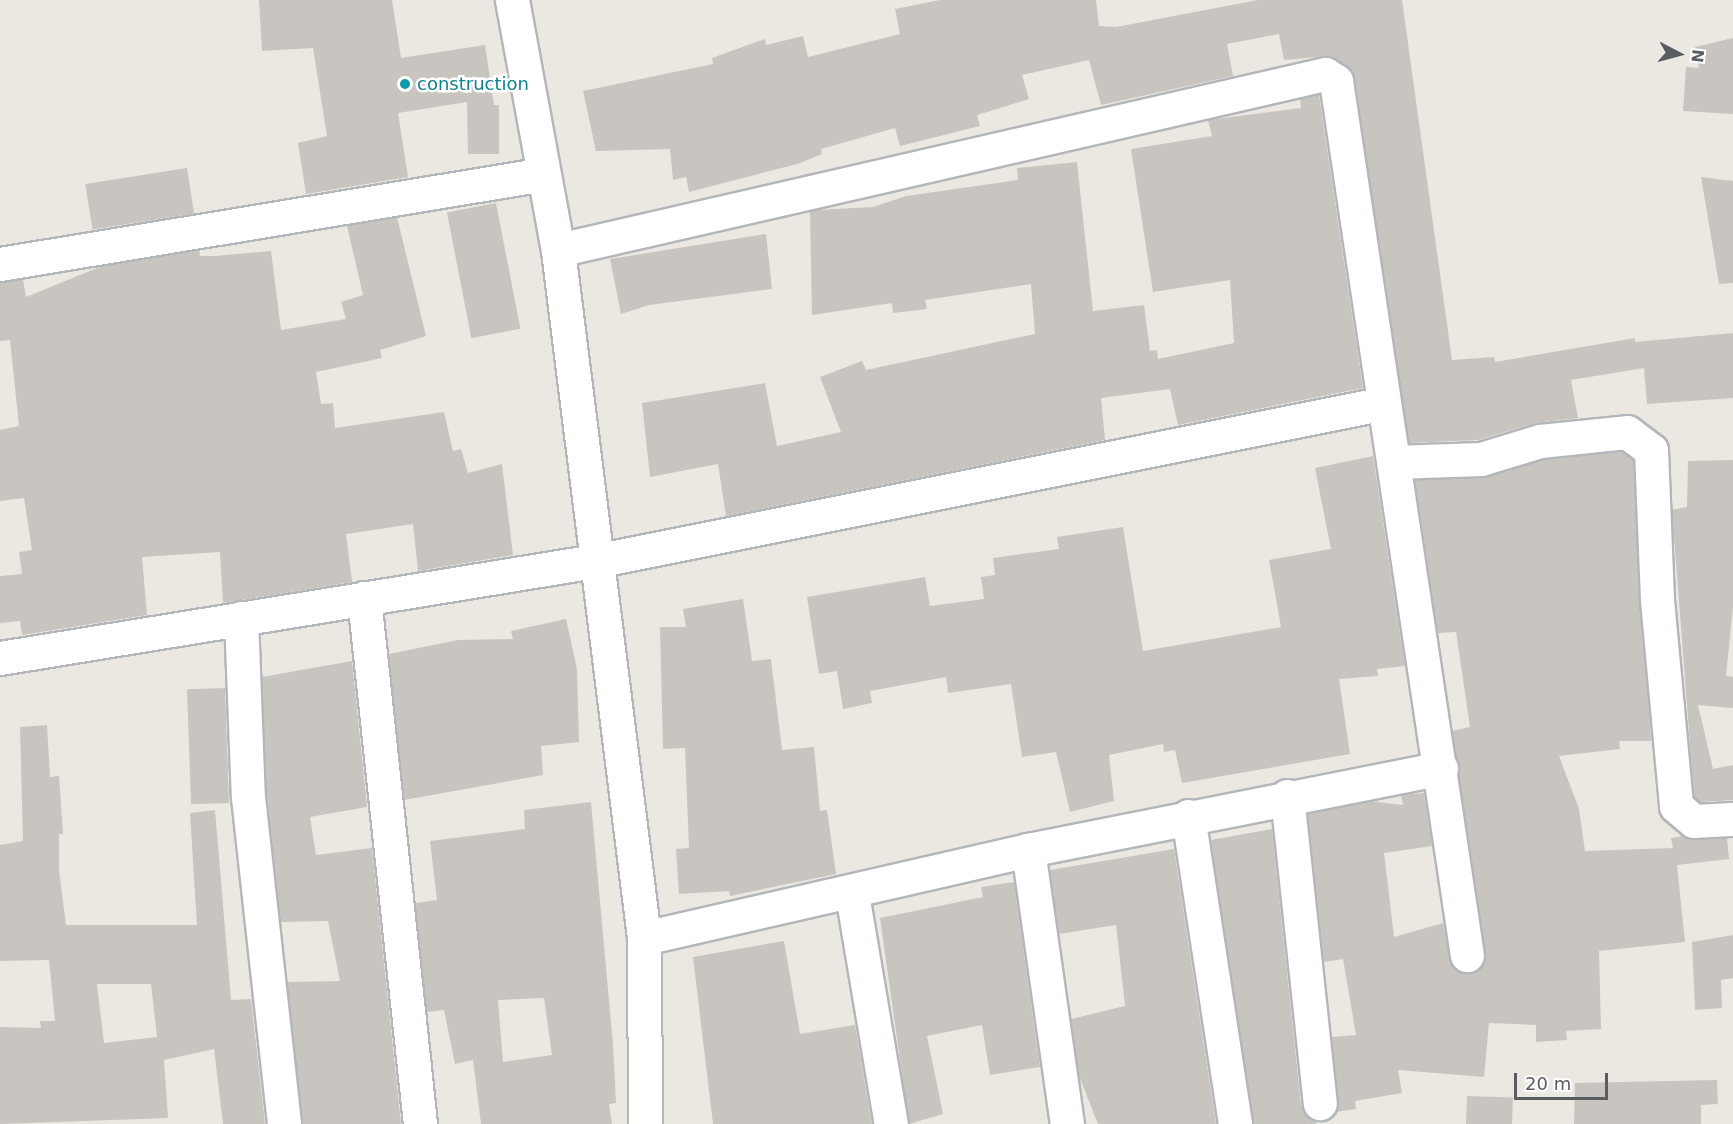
<!DOCTYPE html>
<html>
<head>
<meta charset="utf-8">
<style>
  body { margin:0 }
  #map { position:relative; width:1733px; height:1124px; overflow:hidden; background:#ebe8e1; font-family:"DejaVu Sans",sans-serif }
  div>[style] { position:absolute }
  .building>* { inset:0; background:#c8c5c0; transform-origin:0 0 }
  .roads { filter:drop-shadow(2px 0 #b3b6ba) drop-shadow(-2px 0 #b3b6ba) drop-shadow(0 2px #b3b6ba) drop-shadow(0 -2px #b3b6ba) }
  .minor>* { height:33px; margin:-16.5px; padding:0 16.5px; transform-origin:16.5px; border-radius:16.5px; background:#fff }
  .dots>* { width:16px; height:16px; translate:-50% -50%; box-sizing:border-box; border:3px solid #fff; border-radius:50% }
  span { translate:-50% -50%; white-space:nowrap; text-align:center; line-height:1.15; -webkit-text-stroke:5px #fff; paint-order:stroke }
  .culture-label { font-size:18px; color:#0d838f }
  .left { translate:0 -50%; text-align:left }
  .north { position:absolute; left:1649px; top:24px; width:60px; height:60px; -webkit-text-stroke:4px #fff; paint-order:stroke; rotate:96deg; font-size:16px; font-weight:700; line-height:24px; text-align:center; color:#595c60 }
  .north::after { content:''; display:block; margin:auto; width:21px; height:27px; background:#595c60; clip-path:polygon(50% 0,100% 100%,50% 72%,0 100%) }
  .scale { position:absolute; left:1514px; top:1073px; width:94px; height:27px; box-sizing:border-box; border:3px solid #595c60; border-top:0; padding-left:8px; font-size:18px; line-height:21px; white-space:nowrap; color:#595c60; -webkit-text-stroke:4px #fff; paint-order:stroke }
</style>
</head>
<body>
<div id="map">
  <div class="building">
    <i style="clip-path:polygon(259px 0,392px 0,401px 58px,485px 45px,494px 105px,499px 105px,499px 154px,468px 154px,467px 102px,398px 113px,408px 177px,306px 194px,298px 143px,327px 136px,313px 48px,262px 51px)"></i>
    <i style="clip-path:polygon(940px 0,1096px 0,1099px 26px,1116px 27px,1258px 0,1402px 0,1452px 360px,1494px 357px,1495px 362px,1635px 338px,1635px 342px,1733px 333px,1733px 398px,1647px 404px,1644px 368px,1571px 380px,1578px 418px,1535px 423px,1478px 440px,1409px 443px,1354px 78px,1329px 56px,1284px 60px,1279px 34px,1227px 44px,1233px 76px,1101px 105px,1089px 60px,1022px 75px,1029px 99px,977px 115px,980px 126px,900px 146px,895px 128px,821px 149px,822px 154px,797px 164px,689px 192px,686px 177px,673px 180px,670px 149px,596px 151px,583px 91px,713px 64px,712px 58px,765px 39px,766px 45px,803px 36px,808px 57px,900px 34px,895px 9px)"></i>
    <i style="clip-path:polygon(1733px 38px,1733px 114px,1683px 111px,1686px 67px,1699px 68px,1695px 47px)"></i>
    <i style="clip-path:polygon(1319px 95px,1363px 388px,1178px 425px,1170px 389px,1101px 398px,1105px 440px,726px 516px,718px 464px,650px 477px,642px 403px,765px 383px,777px 446px,841px 432px,820px 377px,862px 361px,866px 370px,1035px 334px,1031px 284px,925px 300px,927px 309px,893px 313px,892px 303px,812px 315px,810px 211px,816px 210px,873px 207px,906px 196px,1018px 180px,1017px 168px,1077px 162px,1093px 311px,1144px 305px,1150px 351px,1157px 350px,1158px 359px,1234px 343px,1230px 280px,1153px 292px,1131px 149px,1212px 136px,1208px 120px,1301px 108px,1300px 99px)"></i>
    <i style="left:187px;top:168px;width:46px;height:103px;rotate:81deg"></i>
    <i style="clip-path:polygon(1701px 177px,1733px 181px,1733px 283px,1719px 284px)"></i>
    <i style="left:496px;top:203px;width:128px;height:50px;rotate:79deg"></i>
    <i style="clip-path:polygon(397px 217px,426px 336px,380px 350px,382px 358px,316px 372px,321px 404px,333px 403px,335px 428px,444px 412px,453px 451px,461px 449px,468px 473px,502px 464px,513px 555px,418px 571px,413px 524px,346px 534px,352px 582px,223px 603px,220px 552px,142px 557px,147px 615px,22px 635px,20px 621px,0 623px,0 576px,22px 574px,19px 552px,32px 550px,24px 498px,0 501px,0 430px,19px 426px,10px 340px,0 341px,0 282px,23px 279px,26px 297px,102px 266px,199px 250px,200px 256px,215px 256px,271px 251px,281px 330px,346px 319px,341px 302px,363px 295px,347px 226px)"></i>
    <i style="clip-path:polygon(766px 234px,772px 289px,649px 305px,621px 314px,610px 259px)"></i>
    <i style="clip-path:polygon(1622px 451px,1633px 460px,1651px 741px,1619px 741px,1620px 749px,1559px 756px,1579px 809px,1585px 851px,1673px 848px,1671px 838px,1683px 836px,1727px 838px,1729px 859px,1677px 865px,1685px 942px,1599px 951px,1601px 1029px,1566px 1031px,1567px 1040px,1536px 1042px,1536px 1025px,1489px 1023px,1484px 1077px,1398px 1070px,1402px 1093px,1355px 1101px,1356px 1109px,1336px 1112px,1332px 1037px,1356px 1035px,1343px 959px,1324px 962px,1308px 814px,1369px 801px,1403px 805px,1401px 795px,1424px 793px,1432px 846px,1384px 853px,1394px 937px,1443px 923px,1453px 967px,1470px 973px,1485px 961px,1452px 731px,1470px 727px,1456px 632px,1438px 633px,1415px 480px,1482px 478px,1544px 459px)"></i>
    <i style="clip-path:polygon(1373px 456px,1405px 666px,1377px 669px,1378px 676px,1339px 679px,1350px 754px,1182px 783px,1175px 750px,1164px 752px,1163px 744px,1109px 755px,1114px 801px,1070px 812px,1056px 752px,1022px 757px,1011px 684px,948px 693px,946px 677px,870px 691px,872px 703px,843px 709px,837px 671px,819px 674px,807px 597px,925px 577px,930px 606px,984px 599px,981px 577px,995px 575px,993px 558px,1059px 549px,1057px 537px,1123px 527px,1143px 651px,1281px 627px,1269px 560px,1331px 549px,1315px 468px)"></i>
    <i style="clip-path:polygon(1733px 460px,1733px 607px,1726px 676px,1733px 677px,1733px 708px,1698px 705px,1713px 769px,1733px 765px,1733px 800px,1700px 802px,1694px 797px,1672px 510px,1687px 507px,1688px 461px)"></i>
    <i style="clip-path:polygon(743px 599px,752px 661px,771px 659px,782px 750px,814px 747px,820px 811px,827px 810px,836px 874px,730px 896px,729px 891px,679px 894px,676px 849px,689px 848px,685px 748px,663px 749px,660px 627px,686px 627px,683px 609px)"></i>
    <i style="clip-path:polygon(566px 619px,577px 669px,579px 742px,541px 746px,543px 775px,404px 800px,389px 654px,458px 640px,513px 639px,511px 631px)"></i>
    <i style="clip-path:polygon(352px 661px,367px 807px,310px 817px,316px 855px,372px 848px,401px 1124px,302px 1124px,287px 982px,340px 981px,328px 921px,281px 922px,267px 796px,262px 677px)"></i>
    <i style="left:225px;top:688px;width:115px;height:38px;rotate:88deg"></i>
    <i style="clip-path:polygon(evenodd,47px 725px,50px 777px,59px 776px,63px 834px,59px 834px,59px 871px,66px 925px,197px 925px,190px 813px,215px 810px,231px 1000px,251px 999px,265px 1124px,223px 1124px,214px 1049px,164px 1060px,168px 1118px,0 1124px,0 1027px,41px 1028px,40px 1021px,55px 1021px,49px 960px,0 961px,0 845px,23px 841px,20px 727px,47px 725px,97px 984px,151px 984px,157px 1037px,104px 1043px,97px 984px)"></i>
    <i style="clip-path:polygon(evenodd,591px 802px,613px 1044px,616px 1103px,609px 1104px,612px 1124px,481px 1124px,473px 1060px,455px 1064px,444px 1010px,427px 1012px,415px 903px,437px 900px,430px 841px,525px 829px,524px 810px,591px 802px,544px 998px,552px 1055px,503px 1062px,498px 1000px,544px 998px)"></i>
    <i style="clip-path:polygon(1272px 829px,1301px 1105px,1317px 1124px,1253px 1124px,1211px 840px)"></i>
    <i style="clip-path:polygon(1174px 849px,1216px 1124px,1098px 1124px,1079px 1076px,1071px 1019px,1125px 1006px,1116px 925px,1059px 934px,1050px 870px)"></i>
    <i style="clip-path:polygon(1014px 882px,1040px 1067px,990px 1075px,982px 1025px,927px 1036px,943px 1114px,909px 1124px,880px 918px,983px 897px,981px 887px)"></i>
    <i style="clip-path:polygon(1733px 935px,1733px 978px,1721px 980px,1722px 1008px,1695px 1010px,1692px 942px)"></i>
    <i style="clip-path:polygon(784px 941px,800px 1034px,855px 1025px,872px 1124px,713px 1124px,693px 957px)"></i>
    <i style="clip-path:polygon(1717px 1080px,1718px 1104px,1701px 1105px,1701px 1124px,1574px 1124px,1575px 1083px)"></i>
    <i style="left:1467px;top:1096px;width:46px;height:28px;rotate:2deg"></i>
  </div>
  <div class="roads">
    <div class="minor">
      <i style="left:512px;top:0;width:254px;rotate:79.6deg"></i>
      <i style="left:558px;top:250px;width:693px;rotate:82.87deg"></i>
      <i style="left:644px;top:938px;width:186px;rotate:89.7deg"></i>
      <i style="left:558px;top:250px;width:787px;rotate:-12.92deg"></i>
      <i style="left:1325px;top:74px;width:13px;rotate:32deg"></i>
      <i style="left:1336px;top:81px;width:884px;rotate:81.48deg"></i>
      <i style="left:0;top:264px;width:551px;rotate:-9.39deg"></i>
      <i style="left:1394px;top:462px;width:87px;rotate:-2deg"></i>
      <i style="left:1481px;top:459px;width:62px;rotate:-17deg"></i>
      <i style="left:1540px;top:441px;width:87px;rotate:-5.9deg"></i>
      <i style="left:1627px;top:432px;width:30px;rotate:37deg"></i>
      <i style="left:1651px;top:450px;width:150px;rotate:87.7deg"></i>
      <i style="left:1657px;top:600px;width:207px;rotate:84.7deg"></i>
      <i style="left:1676px;top:806px;width:23px;rotate:40deg"></i>
      <i style="left:1694px;top:821px;width:39px;rotate:-3deg"></i>
      <i style="left:364px;top:598px;width:529px;rotate:83.92deg"></i>
      <i style="left:241px;top:618px;width:179px;rotate:87.8deg"></i>
      <i style="left:248px;top:797px;width:329px;rotate:83.7deg"></i>
      <i style="left:0;top:658px;width:603px;rotate:-9.26deg"></i>
      <i style="left:595px;top:561px;width:801px;rotate:-11.31deg"></i>
      <i style="left:1287px;top:796px;width:309px;rotate:83.9deg"></i>
      <i style="left:1188px;top:816px;width:312px;rotate:81.3deg"></i>
      <i style="left:1028px;top:850px;width:277px;rotate:81.9deg"></i>
      <i style="left:852px;top:894px;width:233px;rotate:80.4deg"></i>
      <i style="left:644px;top:938px;width:394px;rotate:-12.9deg"></i>
      <i style="left:1028px;top:850px;width:421px;rotate:-11.2deg"></i>
    </div>
  </div>
  <div class="dots">
    <i style="left:405px;top:84px;background:#0f9aa8"></i>
  </div>
  <div class="culture-label">
    <span class="left" style="left:417px;top:84px">construction</span>
  </div>
  <div class="north">N</div>
  <div class="scale">20 m</div>
</div>
</body>
</html>
